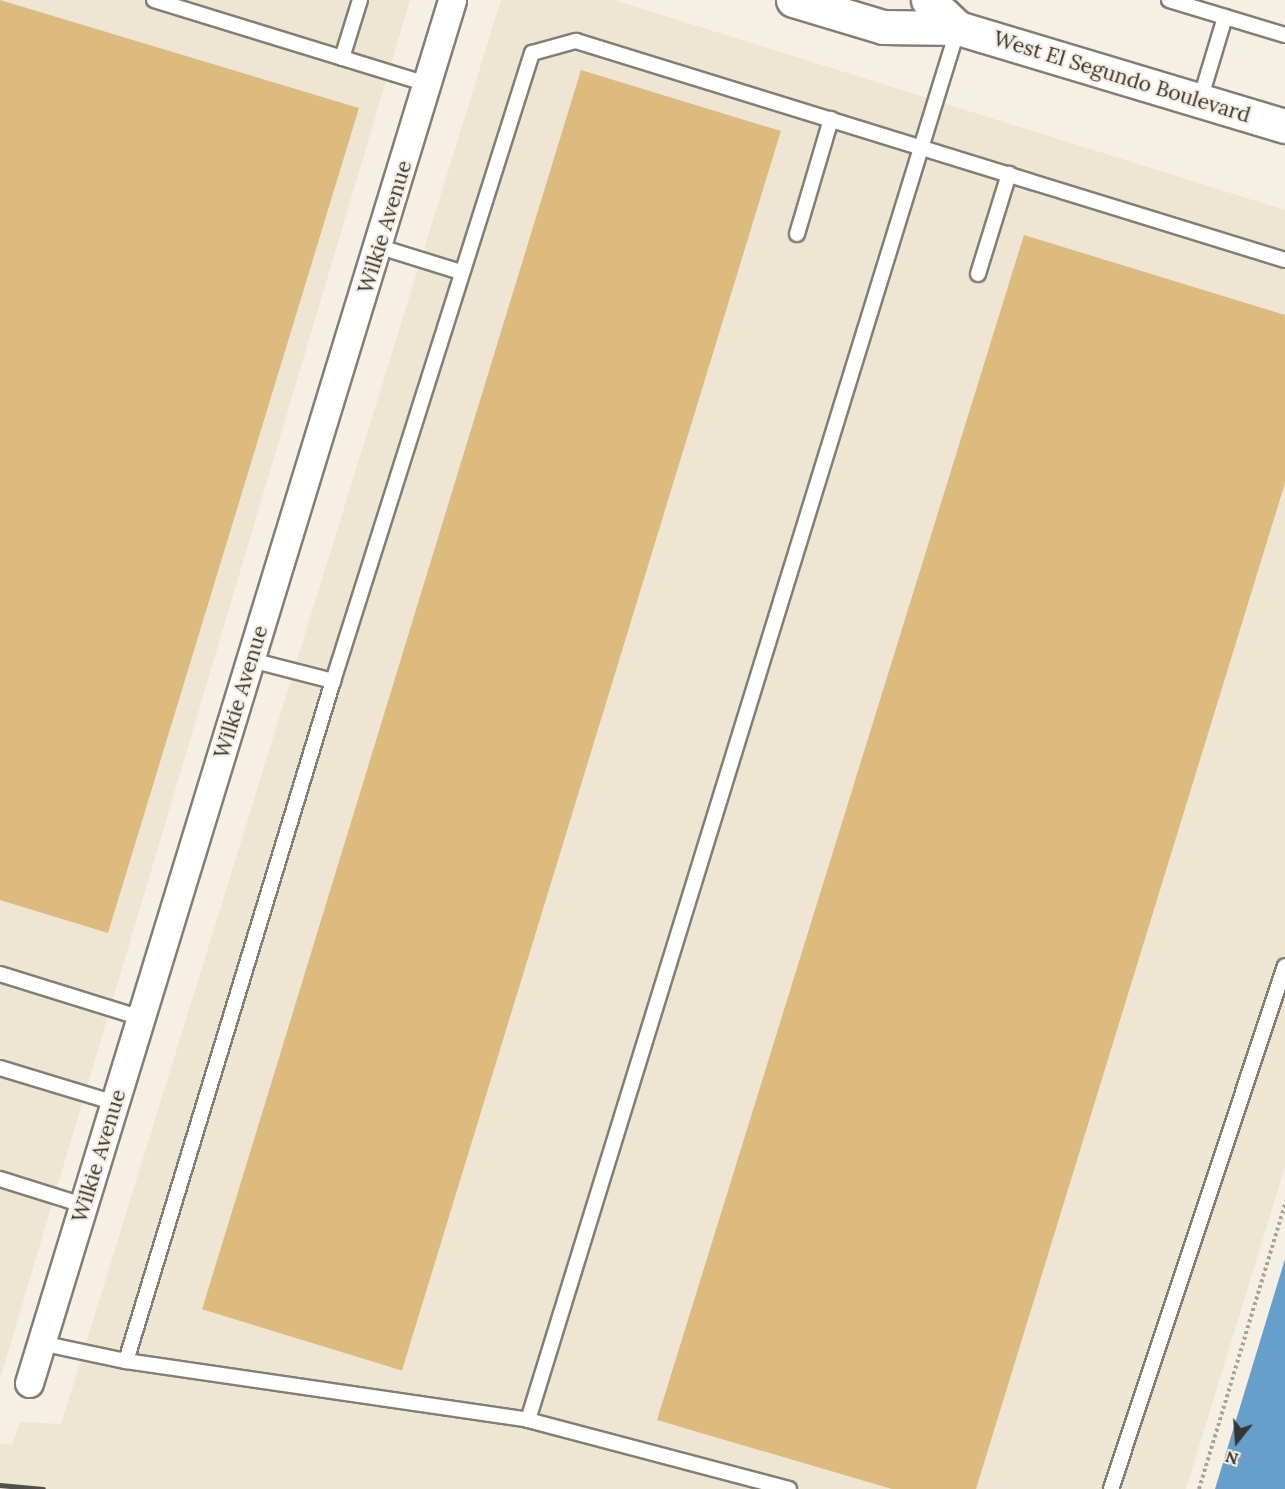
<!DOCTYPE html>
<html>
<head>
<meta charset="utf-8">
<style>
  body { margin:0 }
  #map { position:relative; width:1285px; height:1489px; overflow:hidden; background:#f6efe4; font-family:Lora,serif }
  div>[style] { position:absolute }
  .built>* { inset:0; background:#efe5d3 }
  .water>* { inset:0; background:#669fca }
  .building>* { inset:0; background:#ddbb7e; transform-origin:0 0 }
  .path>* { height:4px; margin-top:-2px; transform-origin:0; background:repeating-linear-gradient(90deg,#a9a39b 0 3px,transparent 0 6px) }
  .roads { filter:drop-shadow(2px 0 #847e74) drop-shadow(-2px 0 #847e74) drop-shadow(0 2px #847e74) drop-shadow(0 -2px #847e74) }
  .service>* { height:14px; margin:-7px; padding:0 7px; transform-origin:7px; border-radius:7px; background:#fff }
  .minor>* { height:27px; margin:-13.5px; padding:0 13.5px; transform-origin:13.5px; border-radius:13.5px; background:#fff }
  .primary>* { height:33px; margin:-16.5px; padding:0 16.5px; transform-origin:16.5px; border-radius:16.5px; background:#fff }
  .rail>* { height:4.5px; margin:-2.25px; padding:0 2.25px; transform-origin:2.25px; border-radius:2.25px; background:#524e4a }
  span { translate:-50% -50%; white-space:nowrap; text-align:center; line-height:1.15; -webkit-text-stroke:4.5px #f6efe4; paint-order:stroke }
  .street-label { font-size:21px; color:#383531 }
  .north { position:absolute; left:1207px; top:1411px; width:60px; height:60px; -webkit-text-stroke:4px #f6efe4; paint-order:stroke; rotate:197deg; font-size:16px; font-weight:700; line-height:24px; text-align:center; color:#383531 }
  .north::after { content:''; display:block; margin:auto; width:21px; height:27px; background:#383531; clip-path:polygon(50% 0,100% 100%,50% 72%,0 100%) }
</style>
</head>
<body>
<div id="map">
  <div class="built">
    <i style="clip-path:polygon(0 0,410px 0,0 1379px)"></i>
    <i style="clip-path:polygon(501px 0,614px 0,1285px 210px,1285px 1167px,1186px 1489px,0 1489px,0 1444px,12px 1445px,20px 1422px,61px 1424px)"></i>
  </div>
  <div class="water">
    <i style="clip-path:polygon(1285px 1259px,1285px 1489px,1215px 1489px)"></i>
  </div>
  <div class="building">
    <i style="clip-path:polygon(0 0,359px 108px,108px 933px,0 900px)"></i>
    <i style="left:581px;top:70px;width:209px;height:1296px;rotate:17deg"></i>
    <i style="clip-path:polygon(1024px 235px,1285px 315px,1285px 483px,976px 1489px,892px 1489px,657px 1420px)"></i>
  </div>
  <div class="path">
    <i style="left:1199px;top:1489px;width:298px;rotate:-73.2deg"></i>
  </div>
  <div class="roads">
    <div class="service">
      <i style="left:154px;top:0;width:286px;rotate:17.1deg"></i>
      <i style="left:1169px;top:0;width:121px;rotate:16.8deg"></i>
      <i style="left:342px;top:58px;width:61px;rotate:-72.8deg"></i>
      <i style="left:1200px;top:100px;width:87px;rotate:-73.2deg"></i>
      <i style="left:797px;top:234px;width:120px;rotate:-73.5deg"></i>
      <i style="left:380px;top:247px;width:85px;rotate:17.2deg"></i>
      <i style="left:978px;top:274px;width:105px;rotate:-72.8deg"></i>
      <i style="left:251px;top:660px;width:85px;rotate:14.4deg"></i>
      <i style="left:0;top:974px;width:148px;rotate:17.3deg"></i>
      <i style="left:0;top:1068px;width:120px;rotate:16.9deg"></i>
      <i style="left:0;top:1179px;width:87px;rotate:17.4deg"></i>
      <i style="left:41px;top:1343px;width:87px;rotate:12deg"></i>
      <i style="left:126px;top:1361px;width:406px;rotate:8.3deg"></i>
      <i style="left:528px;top:1420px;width:270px;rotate:14.8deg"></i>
      <i style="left:126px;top:1361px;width:711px;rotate:-73.07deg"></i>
      <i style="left:333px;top:681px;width:659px;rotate:-72.42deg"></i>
      <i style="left:532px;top:53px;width:46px;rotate:-15.3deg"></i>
      <i style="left:576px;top:41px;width:742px;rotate:17.17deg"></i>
      <i style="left:528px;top:1420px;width:1457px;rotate:-72.83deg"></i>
      <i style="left:1111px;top:1489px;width:551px;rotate:-71.6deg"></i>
    </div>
    <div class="minor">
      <i style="left:29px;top:1383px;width:1446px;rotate:-72.99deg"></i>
    </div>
    <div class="primary">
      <i style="left:793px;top:0;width:94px;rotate:16.7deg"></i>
      <i style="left:883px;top:27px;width:75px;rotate:0.8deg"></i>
      <i style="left:958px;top:28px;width:341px;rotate:16.7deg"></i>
      <i style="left:928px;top:0;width:41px;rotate:43deg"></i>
    </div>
  </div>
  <div class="rail">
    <i style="left:0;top:1485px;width:43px;rotate:5.3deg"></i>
  </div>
  <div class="street-label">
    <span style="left:1122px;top:77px;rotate:17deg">West El Segundo Boulevard</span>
    <span style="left:385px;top:227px;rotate:-73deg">Wilkie Avenue</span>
    <span style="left:241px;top:692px;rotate:-73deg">Wilkie Avenue</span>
    <span style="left:99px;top:1156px;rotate:-73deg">Wilkie Avenue</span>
  </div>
  <div class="north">N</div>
</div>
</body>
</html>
